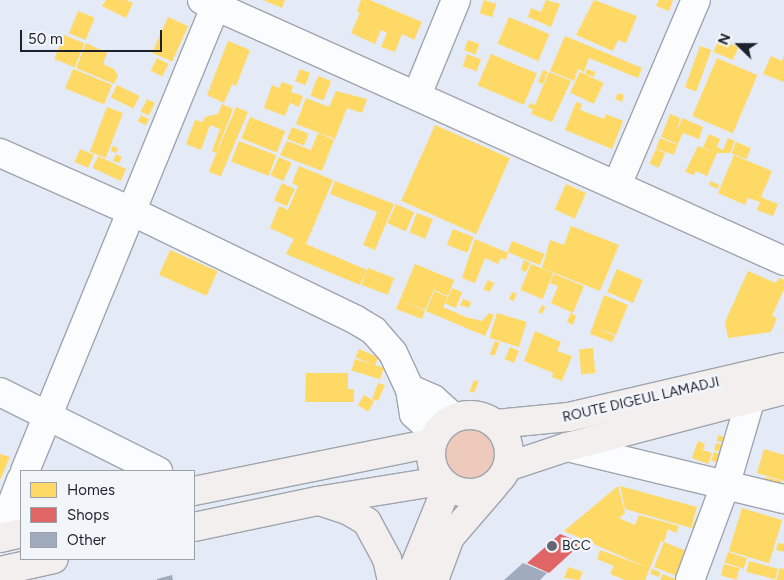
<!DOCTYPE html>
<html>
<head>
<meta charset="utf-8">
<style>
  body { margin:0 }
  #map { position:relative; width:784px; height:580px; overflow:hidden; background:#e4eaf6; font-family:Figtree,sans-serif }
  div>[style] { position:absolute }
  .green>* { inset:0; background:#edcabc }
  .round { border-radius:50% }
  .homes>* { inset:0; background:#ffd966; transform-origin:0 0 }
  .shops>* { inset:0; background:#e06666 }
  .building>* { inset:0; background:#a1abbe }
  .roads { filter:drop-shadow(1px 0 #9fa4ad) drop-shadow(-1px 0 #9fa4ad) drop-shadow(0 1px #9fa4ad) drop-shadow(0 -1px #9fa4ad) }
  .minor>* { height:28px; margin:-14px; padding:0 14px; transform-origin:14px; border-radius:14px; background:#fbfcfe }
  .major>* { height:28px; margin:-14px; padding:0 14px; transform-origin:14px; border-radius:14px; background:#f2efee }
  .major>.ring { margin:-14px; padding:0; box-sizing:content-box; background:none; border:28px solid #f2efee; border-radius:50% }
  .dots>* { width:14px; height:14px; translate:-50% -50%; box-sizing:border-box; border:2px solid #f2f5fa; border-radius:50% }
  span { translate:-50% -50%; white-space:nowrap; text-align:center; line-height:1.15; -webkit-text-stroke:5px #f2f5fa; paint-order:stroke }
  .street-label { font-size:14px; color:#1c212b }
  .poi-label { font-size:14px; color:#1c212b }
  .left { translate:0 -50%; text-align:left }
  .legend { position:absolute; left:20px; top:470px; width:175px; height:90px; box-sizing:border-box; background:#f2f5fa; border:1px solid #9ca0a7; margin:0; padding:6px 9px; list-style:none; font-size:15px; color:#1c212b }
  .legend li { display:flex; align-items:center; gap:10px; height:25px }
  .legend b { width:25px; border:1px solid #9ca0a7 }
  .north { position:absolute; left:714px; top:20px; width:50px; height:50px; -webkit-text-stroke:4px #f2f5fa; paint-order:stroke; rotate:292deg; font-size:14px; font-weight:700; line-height:20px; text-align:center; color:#1c212b }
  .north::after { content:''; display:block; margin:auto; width:18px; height:22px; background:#1c212b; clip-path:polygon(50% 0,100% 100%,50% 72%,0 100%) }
  .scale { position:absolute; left:20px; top:30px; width:142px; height:22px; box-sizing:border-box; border:2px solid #1c212b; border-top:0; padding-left:6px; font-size:15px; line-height:18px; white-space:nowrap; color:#1c212b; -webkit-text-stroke:4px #f2f5fa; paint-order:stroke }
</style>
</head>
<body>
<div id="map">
  <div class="green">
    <i class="round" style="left:441px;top:428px;width:56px;height:56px"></i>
  </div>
  <div class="homes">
    <i style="clip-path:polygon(106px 0,126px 0,133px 3px,126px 18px,102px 6px)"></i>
    <i style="clip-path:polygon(263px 0,285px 0,282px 8px)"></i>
    <i style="clip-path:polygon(361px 0,370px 0,422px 22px,414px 40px,402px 34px,395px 52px,381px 47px,387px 33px,381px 30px,375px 44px,351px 33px,360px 13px,357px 11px)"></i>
    <i style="left:484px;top:0;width:13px;height:14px;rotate:18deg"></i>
    <i style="clip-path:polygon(546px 0,560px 4px,551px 27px,528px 17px,531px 8px,541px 12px)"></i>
    <i style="clip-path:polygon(594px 0,637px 16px,626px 43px,618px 40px,613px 51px,576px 35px)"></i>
    <i style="clip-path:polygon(659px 0,673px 0,669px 11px,656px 6px)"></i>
    <i style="left:78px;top:11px;width:18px;height:24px;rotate:22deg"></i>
    <i style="left:168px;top:17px;width:22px;height:39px;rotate:24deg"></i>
    <i style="left:509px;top:17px;width:44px;height:29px;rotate:23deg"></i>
    <i style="left:64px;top:35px;width:22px;height:26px;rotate:22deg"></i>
    <i style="clip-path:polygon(565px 36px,642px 68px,638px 78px,589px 58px,584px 72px,578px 69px,574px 81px,550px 71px)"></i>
    <i style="left:719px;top:39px;width:21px;height:14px;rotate:23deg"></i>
    <i style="left:468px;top:40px;width:12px;height:11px;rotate:20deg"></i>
    <i style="clip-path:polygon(228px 41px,250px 50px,236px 86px,232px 84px,224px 103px,207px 95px)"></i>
    <i style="clip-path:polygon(86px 43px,107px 53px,103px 64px,114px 69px,118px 76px,114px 84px,76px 68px)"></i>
    <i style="left:700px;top:46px;width:12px;height:44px;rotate:20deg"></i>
    <i style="left:467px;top:54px;width:15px;height:13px;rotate:20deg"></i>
    <i style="left:491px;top:54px;width:50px;height:34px;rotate:23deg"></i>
    <i style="clip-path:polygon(784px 55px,784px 82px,763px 74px,771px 56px,782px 61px)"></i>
    <i style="left:157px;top:58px;width:13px;height:14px;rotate:27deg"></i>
    <i style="left:717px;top:58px;width:44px;height:63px;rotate:23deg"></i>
    <i style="left:73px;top:69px;width:42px;height:21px;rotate:22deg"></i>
    <i style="left:300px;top:69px;width:11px;height:13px;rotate:22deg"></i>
    <i style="left:587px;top:69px;width:9px;height:5px;rotate:21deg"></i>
    <i style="left:543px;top:70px;width:5px;height:13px;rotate:22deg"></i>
    <i style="clip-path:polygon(549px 72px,571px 81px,552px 122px,531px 114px,533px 110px,528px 107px,530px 103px,535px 105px)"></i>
    <i style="left:580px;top:72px;width:26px;height:23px;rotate:25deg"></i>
    <i style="left:318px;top:76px;width:14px;height:21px;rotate:21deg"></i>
    <i style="clip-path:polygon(282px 82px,293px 86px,291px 92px,303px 96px,299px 107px,290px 103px,285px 116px,264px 108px,272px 85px,279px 88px)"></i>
    <i style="left:117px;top:85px;width:25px;height:14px;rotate:26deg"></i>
    <i style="clip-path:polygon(336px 91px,367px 99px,362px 113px,347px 108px,335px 139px,296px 124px,306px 98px,329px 107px)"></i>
    <i style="clip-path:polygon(618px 93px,624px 95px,622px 102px,615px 99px)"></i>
    <i style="left:147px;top:99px;width:9px;height:14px;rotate:27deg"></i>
    <i style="clip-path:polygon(576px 102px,582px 104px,580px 110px,604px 119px,606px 114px,623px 121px,612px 149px,565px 130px)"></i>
    <i style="clip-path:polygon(222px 104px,233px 109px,216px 153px,212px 151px,220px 129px,210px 125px,201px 150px,186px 144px,195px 120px,203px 122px,205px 117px,218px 114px)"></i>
    <i style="left:107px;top:107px;width:17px;height:48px;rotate:21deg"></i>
    <i style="left:236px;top:107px;width:13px;height:70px;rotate:23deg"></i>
    <i style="clip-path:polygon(670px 114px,680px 118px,677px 131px,682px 118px,703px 127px,699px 139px,683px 133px,678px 144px,661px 137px)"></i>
    <i style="left:141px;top:115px;width:9px;height:7px;rotate:27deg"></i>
    <i style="left:250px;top:117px;width:38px;height:23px;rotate:22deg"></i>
    <i style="left:435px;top:125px;width:82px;height:83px;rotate:24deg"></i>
    <i style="left:292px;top:127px;width:18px;height:13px;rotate:22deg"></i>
    <i style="clip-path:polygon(318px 133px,334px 140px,322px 171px,280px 155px,287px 141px,311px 150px)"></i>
    <i style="clip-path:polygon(709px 134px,720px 139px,717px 147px,723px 150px,728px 138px,735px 141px,730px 153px,717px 153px,707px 176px,696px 171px,694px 175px,685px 172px,698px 146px,713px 152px,703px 147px)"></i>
    <i style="left:660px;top:138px;width:19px;height:11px;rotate:21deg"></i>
    <i style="left:239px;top:141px;width:40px;height:22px;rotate:21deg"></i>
    <i style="left:736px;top:142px;width:16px;height:12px;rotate:22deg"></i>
    <i style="clip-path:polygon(112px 146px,118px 148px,116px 153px,111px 151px)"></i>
    <i style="left:80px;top:149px;width:15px;height:14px;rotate:23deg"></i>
    <i style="left:656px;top:149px;width:10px;height:16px;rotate:24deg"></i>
    <i style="clip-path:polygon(116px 154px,122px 157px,119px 163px,113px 161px)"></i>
    <i style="clip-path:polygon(734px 155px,772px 171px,761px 197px,778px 204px,773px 216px,757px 210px,760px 202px,748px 198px,745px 205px,718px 193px)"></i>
    <i style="left:98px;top:156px;width:31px;height:13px;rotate:25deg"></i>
    <i style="left:279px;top:157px;width:14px;height:20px;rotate:25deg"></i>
    <i style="clip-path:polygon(299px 166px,333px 180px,306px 244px,367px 270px,360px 285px,286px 254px,294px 239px,270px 228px,279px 206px,288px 210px,298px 186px,292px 183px)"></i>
    <i style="clip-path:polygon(335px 181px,394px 204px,375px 250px,363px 245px,377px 212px,330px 194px)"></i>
    <i style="clip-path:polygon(711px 181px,719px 185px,718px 189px,709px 185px)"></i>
    <i style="left:282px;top:183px;width:14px;height:19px;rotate:25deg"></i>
    <i style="left:566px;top:184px;width:22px;height:28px;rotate:24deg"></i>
    <i style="left:396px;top:204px;width:20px;height:21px;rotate:24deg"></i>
    <i style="left:417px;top:213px;width:17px;height:21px;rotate:21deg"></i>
    <i style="clip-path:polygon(571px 226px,619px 245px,600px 291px,542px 268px,550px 240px,564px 245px)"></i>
    <i style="left:453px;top:229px;width:22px;height:17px;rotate:21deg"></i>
    <i style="clip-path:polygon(475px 239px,508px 253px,506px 260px,501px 258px,498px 264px,485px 258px,475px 283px,462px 278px)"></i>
    <i style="left:512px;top:241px;width:35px;height:12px;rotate:22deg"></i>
    <i style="left:170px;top:250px;width:52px;height:27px;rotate:24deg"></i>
    <i style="clip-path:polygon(524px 260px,530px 263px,526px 272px,521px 270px)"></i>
    <i style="clip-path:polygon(415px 264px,454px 280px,448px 296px,434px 290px,437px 282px,425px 310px,405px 302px,425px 311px,422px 319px,396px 309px)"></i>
    <i style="left:531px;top:264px;width:24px;height:28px;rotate:22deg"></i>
    <i style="left:368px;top:268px;width:28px;height:18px;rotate:21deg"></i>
    <i style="left:617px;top:269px;width:28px;height:25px;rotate:23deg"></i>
    <i style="clip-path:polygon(748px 271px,776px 283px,779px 278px,784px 280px,784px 289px,772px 316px,777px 318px,771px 332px,728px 338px,725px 322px)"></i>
    <i style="clip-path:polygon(554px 274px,584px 286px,573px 313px,551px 303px,558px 286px,550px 283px)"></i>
    <i style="left:488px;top:280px;width:7px;height:10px;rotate:27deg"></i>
    <i style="left:452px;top:288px;width:11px;height:17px;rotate:22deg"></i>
    <i style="clip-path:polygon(434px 291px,448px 297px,443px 307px,466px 317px,482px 321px,489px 313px,494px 315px,485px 336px,426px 311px)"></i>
    <i style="left:512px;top:292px;width:5px;height:8px;rotate:22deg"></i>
    <i style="clip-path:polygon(604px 295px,628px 305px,616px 335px,597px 328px,615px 336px,612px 342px,590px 334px)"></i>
    <i style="clip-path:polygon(463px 299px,471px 302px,469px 308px,460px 305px)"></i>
    <i style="left:542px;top:305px;width:4px;height:8px;rotate:27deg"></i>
    <i style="left:497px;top:313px;width:31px;height:26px;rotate:17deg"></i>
    <i style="clip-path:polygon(571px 313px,576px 316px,573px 325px,567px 322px)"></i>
    <i style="clip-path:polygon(535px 331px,561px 342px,557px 351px,572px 356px,562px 381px,552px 377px,553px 373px,524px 361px)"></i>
    <i style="left:495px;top:341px;width:5px;height:14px;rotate:22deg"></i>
    <i style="left:510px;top:347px;width:10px;height:13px;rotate:24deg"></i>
    <i style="left:593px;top:348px;width:25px;height:14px;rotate:85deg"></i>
    <i style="left:359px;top:349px;width:21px;height:9px;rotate:23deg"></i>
    <i style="left:355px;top:359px;width:30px;height:12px;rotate:17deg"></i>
    <i style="clip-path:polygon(306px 373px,348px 373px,348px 389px,354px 389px,354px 402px,305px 402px)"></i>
    <i style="left:474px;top:380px;width:5px;height:12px;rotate:22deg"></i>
    <i style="clip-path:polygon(378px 383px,385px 385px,378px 401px,372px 399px)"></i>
    <i style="left:364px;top:395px;width:12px;height:12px;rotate:31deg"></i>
    <i style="clip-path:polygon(718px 435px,726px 438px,724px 443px,717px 441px)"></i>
    <i style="clip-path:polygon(698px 441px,705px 444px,703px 450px,712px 453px,708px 464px,692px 458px)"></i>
    <i style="left:716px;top:443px;width:7px;height:7px;rotate:16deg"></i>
    <i style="clip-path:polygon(764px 449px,784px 455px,784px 481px,757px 473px)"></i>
    <i style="left:714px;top:452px;width:6px;height:9px;rotate:18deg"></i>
    <i style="clip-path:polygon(0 454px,10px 457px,0 480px)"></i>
    <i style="left:765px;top:477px;width:17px;height:8px;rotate:13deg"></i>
    <i style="clip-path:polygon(618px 486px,625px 513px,612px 524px,619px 518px,635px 525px,639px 515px,679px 526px,676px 533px,668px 529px,664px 542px,689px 552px,679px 577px,654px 567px,664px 542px,661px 541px,645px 580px,625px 580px,610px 574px,614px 566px,597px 559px,600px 550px,646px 567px,564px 531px)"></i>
    <i style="clip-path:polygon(620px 486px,697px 507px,691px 528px,625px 509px)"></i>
    <i style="left:742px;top:508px;width:42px;height:45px;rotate:17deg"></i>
    <i style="left:699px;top:513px;width:4px;height:16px;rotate:27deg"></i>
    <i style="clip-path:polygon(778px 543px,784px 544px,784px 552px,776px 550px)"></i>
    <i style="left:728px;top:552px;width:20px;height:11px;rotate:18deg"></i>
    <i style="left:749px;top:561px;width:30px;height:11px;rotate:15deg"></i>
    <i style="left:724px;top:564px;width:16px;height:12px;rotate:15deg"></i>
    <i style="clip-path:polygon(568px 567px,583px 572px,579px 580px,564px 578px)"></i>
    <i style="clip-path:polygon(780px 568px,784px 569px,784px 580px,776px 580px)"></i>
    <i style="left:652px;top:569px;width:9px;height:5px;rotate:21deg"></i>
    <i style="clip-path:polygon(662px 574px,678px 580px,660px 580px)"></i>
  </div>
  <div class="shops">
    <i style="clip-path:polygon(560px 534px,582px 543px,549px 573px,527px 563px)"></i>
  </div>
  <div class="building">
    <i style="clip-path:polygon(523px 563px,547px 573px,540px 580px,504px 580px)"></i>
    <i style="clip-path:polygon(172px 575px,173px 580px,157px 580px,157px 579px)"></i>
  </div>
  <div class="roads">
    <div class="minor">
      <i style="left:202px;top:0;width:638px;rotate:24.15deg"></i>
      <i style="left:417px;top:95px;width:103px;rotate:-67.7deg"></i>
      <i style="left:0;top:153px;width:143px;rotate:23.9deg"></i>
      <i style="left:131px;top:211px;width:250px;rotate:25.8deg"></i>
      <i style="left:356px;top:320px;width:21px;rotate:31deg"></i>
      <i style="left:374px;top:331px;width:29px;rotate:49deg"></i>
      <i style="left:393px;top:353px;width:40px;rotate:65deg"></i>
      <i style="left:410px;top:389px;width:25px;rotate:81deg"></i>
      <i style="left:414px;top:414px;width:30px;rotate:42deg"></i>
      <i style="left:617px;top:185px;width:201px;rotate:-66.9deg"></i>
      <i style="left:410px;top:389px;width:25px;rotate:23deg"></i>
      <i style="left:433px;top:399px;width:28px;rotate:42deg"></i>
      <i style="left:0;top:392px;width:177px;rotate:26.6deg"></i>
      <i style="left:567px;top:447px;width:223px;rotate:13.5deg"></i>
      <i style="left:25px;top:471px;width:509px;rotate:-67.72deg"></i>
      <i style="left:0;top:535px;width:59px;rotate:-69.1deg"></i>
      <i style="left:690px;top:580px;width:103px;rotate:-69.6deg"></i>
      <i style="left:726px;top:483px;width:89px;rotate:-73.6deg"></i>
    </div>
    <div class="major">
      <i class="ring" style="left:431px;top:415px;width:50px;height:50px"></i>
      <i style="left:496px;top:424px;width:73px;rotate:-5.5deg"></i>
      <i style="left:569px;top:417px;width:221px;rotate:-13.1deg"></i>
      <i style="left:507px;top:467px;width:63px;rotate:-18.4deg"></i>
      <i style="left:567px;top:447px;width:224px;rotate:-14.7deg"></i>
      <i style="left:194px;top:491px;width:243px;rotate:-11.4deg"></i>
      <i style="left:319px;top:501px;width:32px;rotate:18deg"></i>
      <i style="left:349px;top:511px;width:21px;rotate:31deg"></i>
      <i style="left:367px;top:522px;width:42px;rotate:61.6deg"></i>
      <i style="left:387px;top:559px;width:22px;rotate:77deg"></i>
      <i style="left:194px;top:527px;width:126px;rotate:-11.9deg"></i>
      <i style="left:317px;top:501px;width:125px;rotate:-9.2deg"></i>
      <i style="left:0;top:538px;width:22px;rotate:-13deg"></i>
      <i style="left:0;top:571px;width:55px;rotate:-12.5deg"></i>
      <i style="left:409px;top:580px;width:100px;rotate:-67.8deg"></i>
      <i style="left:434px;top:580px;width:46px;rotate:-69.6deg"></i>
      <i style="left:450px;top:537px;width:67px;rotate:-49.2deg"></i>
    </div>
  </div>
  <div class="dots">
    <i style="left:552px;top:546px;background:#626772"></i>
  </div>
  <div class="street-label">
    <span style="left:641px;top:400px;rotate:-13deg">ROUTE DIGEUL LAMADJI</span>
  </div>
  <div class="poi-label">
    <span class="left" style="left:562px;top:546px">BCC</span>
  </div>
  <ul class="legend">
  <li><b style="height:14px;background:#ffd966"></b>Homes</li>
  <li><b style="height:14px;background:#e06666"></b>Shops</li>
  <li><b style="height:14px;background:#a1abbe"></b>Other</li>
  </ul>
  <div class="north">N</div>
  <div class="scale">50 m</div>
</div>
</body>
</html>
